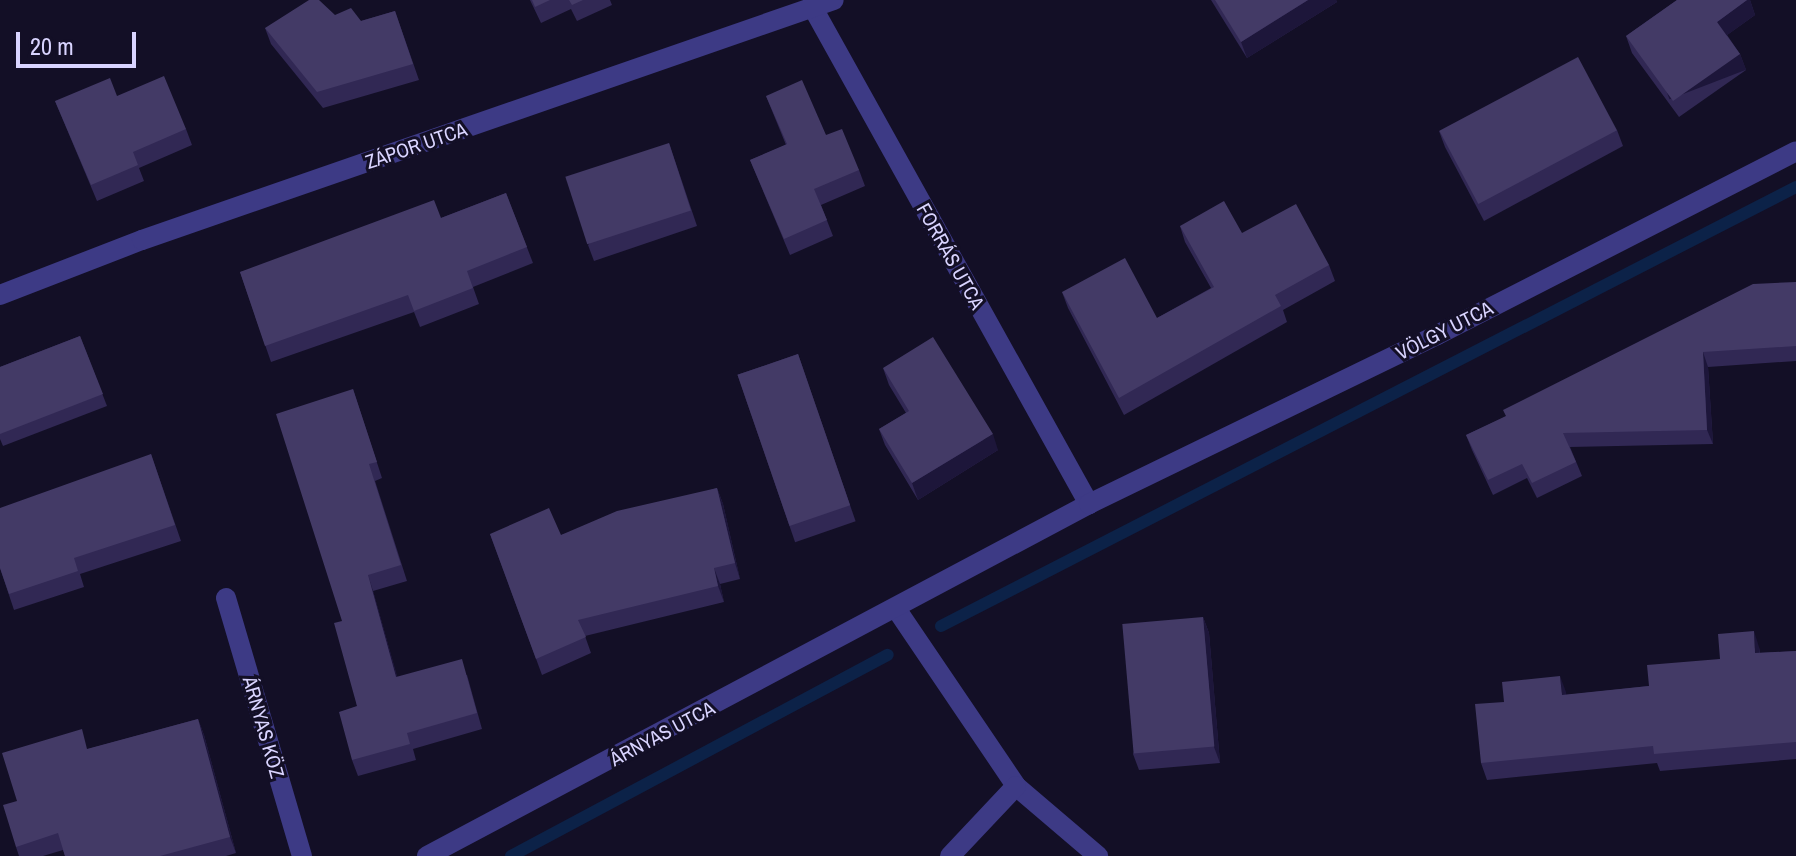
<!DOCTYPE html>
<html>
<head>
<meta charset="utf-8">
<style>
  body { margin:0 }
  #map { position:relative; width:1796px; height:856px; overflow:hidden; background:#130f26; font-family:"Archivo Narrow",sans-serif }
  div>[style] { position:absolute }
  .stream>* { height:12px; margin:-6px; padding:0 6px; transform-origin:6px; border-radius:6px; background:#0c2248 }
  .minor>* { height:20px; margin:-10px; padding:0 10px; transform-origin:10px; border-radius:10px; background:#3d3a85 }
  .wall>* { inset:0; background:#312854; transform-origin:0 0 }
  .shaded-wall>* { inset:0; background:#1d163a; transform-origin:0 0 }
  .building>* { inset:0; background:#433a66; transform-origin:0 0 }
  span { translate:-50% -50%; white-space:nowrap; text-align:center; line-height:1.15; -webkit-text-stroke:6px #130f26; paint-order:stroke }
  .street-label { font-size:20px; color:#d9d4ff }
  .scale { position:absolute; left:16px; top:32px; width:120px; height:36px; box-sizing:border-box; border:4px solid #d9d4ff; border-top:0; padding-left:10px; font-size:24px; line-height:28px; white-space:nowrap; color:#d9d4ff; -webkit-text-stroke:6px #130f26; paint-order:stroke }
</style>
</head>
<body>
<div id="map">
  <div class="stream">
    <i style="left:941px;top:626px;width:961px;rotate:-27.18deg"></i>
    <i style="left:511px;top:856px;width:427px;rotate:-28.1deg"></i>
  </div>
  <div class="minor">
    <i style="left:813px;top:8px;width:568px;rotate:60.91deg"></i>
    <i style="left:0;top:295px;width:152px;rotate:-21.2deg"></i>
    <i style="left:142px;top:240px;width:732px;rotate:-19.13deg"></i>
    <i style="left:226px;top:598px;width:269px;rotate:73.6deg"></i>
    <i style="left:897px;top:610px;width:212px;rotate:55.9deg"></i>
    <i style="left:1016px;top:786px;width:108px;rotate:40.5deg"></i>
    <i style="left:427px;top:856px;width:750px;rotate:-28deg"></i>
    <i style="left:1089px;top:504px;width:387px;rotate:-25.9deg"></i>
    <i style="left:1437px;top:335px;width:403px;rotate:-27.1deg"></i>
    <i style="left:950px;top:856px;width:96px;rotate:-46.7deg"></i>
  </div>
  <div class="wall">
    <i style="clip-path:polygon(530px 0,610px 0,612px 5px,577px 21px,571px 9px,541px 23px)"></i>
    <i style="clip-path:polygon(1211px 0,1336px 0,1337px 2px,1247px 58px)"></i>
    <i style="clip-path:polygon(1677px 0,1750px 0,1755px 15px,1727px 35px,1740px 54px,1746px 70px,1679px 117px,1632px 53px,1626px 36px)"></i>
    <i style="clip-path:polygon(395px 11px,419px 80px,323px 108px,271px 44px,265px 28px,335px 15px,361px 21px)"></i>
    <i style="clip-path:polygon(117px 96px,186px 129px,192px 145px,139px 168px,144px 181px,97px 201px,55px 101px)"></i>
    <i style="clip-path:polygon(766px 96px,826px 135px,859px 170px,865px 186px,821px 205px,833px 236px,790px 255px,750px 160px,786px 145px)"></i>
    <i style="clip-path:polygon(1617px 130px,1623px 146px,1484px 221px,1445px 147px,1439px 131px)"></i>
    <i style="clip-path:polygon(669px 143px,697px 226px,594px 261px,588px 245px)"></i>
    <i style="clip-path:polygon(506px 193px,533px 263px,473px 287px,479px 304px,420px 327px,414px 312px,271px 362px,240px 272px,441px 218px)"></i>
    <i style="clip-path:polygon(1180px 226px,1242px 233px,1329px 265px,1335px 281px,1283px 310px,1287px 322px,1124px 415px,1068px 308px,1062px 292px,1157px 318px,1211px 288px,1185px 242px)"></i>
    <i style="clip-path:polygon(1796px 282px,1796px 361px,1708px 367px,1713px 444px,1570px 447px,1582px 476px,1537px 498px,1527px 478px,1493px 495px,1472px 450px,1466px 435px)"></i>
    <i style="clip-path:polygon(80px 336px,107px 406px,3px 446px,0 439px,0 367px)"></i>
    <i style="left:798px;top:354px;width:177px;height:64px;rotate:71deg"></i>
    <i style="clip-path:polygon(883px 368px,998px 450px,918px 500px,885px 445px,879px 429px,906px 413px,889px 385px)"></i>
    <i style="clip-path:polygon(353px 389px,382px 478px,375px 481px,407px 581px,373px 591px,397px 677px,467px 675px,482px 729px,413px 749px,416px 760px,358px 776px,352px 760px,357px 706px,342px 621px)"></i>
    <i style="clip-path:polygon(151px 454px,181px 541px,80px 574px,84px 587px,14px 610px,0 568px)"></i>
    <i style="clip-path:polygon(717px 488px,723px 504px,740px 579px,720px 584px,724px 602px,585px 636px,591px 653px,542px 675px,490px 534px,561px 535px)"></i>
    <i style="clip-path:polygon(1203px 617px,1209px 633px,1220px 763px,1139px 770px,1133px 754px)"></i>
    <i style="clip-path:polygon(1759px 647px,1760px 653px,1796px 651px,1796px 759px,1660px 771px,1657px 763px,1487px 780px,1481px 763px,1504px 702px,1566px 692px,1566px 695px,1649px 686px,1720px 659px)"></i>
    <i style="clip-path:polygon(198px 719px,204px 735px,236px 853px,226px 856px,65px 856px,63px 850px,43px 856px,19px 856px,16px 847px,17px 801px,88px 749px)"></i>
  </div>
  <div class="shaded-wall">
    <i style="clip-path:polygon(1308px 0,1336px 0,1337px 2px,1247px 58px,1241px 42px)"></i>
    <i style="clip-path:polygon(1747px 0,1750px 0,1755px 15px,1723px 38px,1717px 22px)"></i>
    <i style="left:1740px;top:54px;width:17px;height:82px;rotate:69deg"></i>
    <i style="clip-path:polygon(1703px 352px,1708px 367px,1713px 444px,1707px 430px)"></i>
    <i style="clip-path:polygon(993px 434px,998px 450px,918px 500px,912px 483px)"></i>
    <i style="clip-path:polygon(717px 488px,723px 504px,740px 579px,735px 563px)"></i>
    <i style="clip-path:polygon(714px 568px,720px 584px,724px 602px,718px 586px)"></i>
    <i style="clip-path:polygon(368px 575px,373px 591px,402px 693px,396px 677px)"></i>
    <i style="clip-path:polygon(1203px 617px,1209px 633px,1220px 763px,1214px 747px)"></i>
    <i style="clip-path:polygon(1754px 631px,1759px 647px,1761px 669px,1755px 653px)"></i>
    <i style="clip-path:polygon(1560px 676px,1566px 692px,1568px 711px,1562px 695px)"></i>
    <i style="clip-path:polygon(198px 719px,204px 735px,236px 853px,230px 837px)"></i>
  </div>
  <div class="building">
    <i style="clip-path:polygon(309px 0,319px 0,335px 15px,351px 8px,361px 21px,395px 11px,413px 64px,317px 92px,265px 28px)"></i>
    <i style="clip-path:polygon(532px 0,550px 0,535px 7px)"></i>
    <i style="clip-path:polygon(569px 0,583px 0,572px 5px)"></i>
    <i style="clip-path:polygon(1215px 0,1308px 0,1241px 42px)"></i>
    <i style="clip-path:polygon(1677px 0,1747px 0,1717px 22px,1740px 54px,1673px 101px,1626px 36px)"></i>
    <i style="left:1578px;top:57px;width:83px;height:157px;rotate:62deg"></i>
    <i style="clip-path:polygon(164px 76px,186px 129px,133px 152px,138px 165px,91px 185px,55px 101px,110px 78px,117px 96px)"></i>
    <i style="clip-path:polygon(802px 80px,826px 135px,842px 129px,859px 170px,814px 189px,827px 220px,784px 239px,750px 160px,787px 144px,766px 96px)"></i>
    <i style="left:669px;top:143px;width:71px;height:109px;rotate:72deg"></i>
    <i style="clip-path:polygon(506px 193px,527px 247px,467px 271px,473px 288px,414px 311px,408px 295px,265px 346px,240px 272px,434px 200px,441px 218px)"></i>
    <i style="clip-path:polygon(1224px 201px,1242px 233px,1296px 204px,1329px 265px,1275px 295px,1281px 306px,1119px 398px,1062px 292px,1125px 258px,1157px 318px,1214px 287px,1180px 226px)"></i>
    <i style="clip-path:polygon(1796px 282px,1796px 346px,1703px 352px,1707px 430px,1563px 433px,1576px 462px,1532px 483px,1522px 464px,1488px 480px,1466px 435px,1506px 416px,1503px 410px,1753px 284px)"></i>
    <i style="clip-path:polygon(80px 336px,103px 394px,0 434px,0 367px)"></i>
    <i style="clip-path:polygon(933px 337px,993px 434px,912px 483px,879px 429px,909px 411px,883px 368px)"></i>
    <i style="left:798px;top:354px;width:160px;height:64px;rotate:71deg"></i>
    <i style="clip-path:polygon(353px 389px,377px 462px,369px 464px,401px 565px,368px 575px,396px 677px,462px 659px,477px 713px,407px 733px,410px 744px,352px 760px,339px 712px,357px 706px,334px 623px,342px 621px,276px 414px)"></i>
    <i style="clip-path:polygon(151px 454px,175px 525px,74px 558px,78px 571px,9px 594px,0 568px,0 508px)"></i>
    <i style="clip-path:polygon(717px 488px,735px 563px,714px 568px,718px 586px,578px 620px,586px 637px,536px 659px,490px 534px,549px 508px,561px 535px,617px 511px)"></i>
    <i style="left:1203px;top:617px;width:130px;height:81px;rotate:85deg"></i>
    <i style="clip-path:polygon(1754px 631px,1755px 653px,1796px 651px,1796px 742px,1654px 754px,1653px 746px,1481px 763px,1475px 704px,1504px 702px,1502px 682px,1560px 676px,1562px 695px,1649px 686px,1647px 665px,1720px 659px,1718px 634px)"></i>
    <i style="clip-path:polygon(198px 719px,230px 837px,160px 856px,65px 856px,58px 833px,16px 847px,3px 805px,17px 801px,2px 753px,82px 729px,87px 749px)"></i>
  </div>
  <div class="street-label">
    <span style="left:416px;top:145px;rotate:-19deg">ZÁPOR UTCA</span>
    <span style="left:951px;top:256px;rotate:61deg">FORRÁS UTCA</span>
    <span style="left:1444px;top:330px;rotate:-27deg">VÖLGY UTCA</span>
    <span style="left:264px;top:727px;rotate:74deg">ÁRNYAS KÖZ</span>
    <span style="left:662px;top:733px;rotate:-28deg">ÁRNYAS UTCA</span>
  </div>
  <div class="scale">20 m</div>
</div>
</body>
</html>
